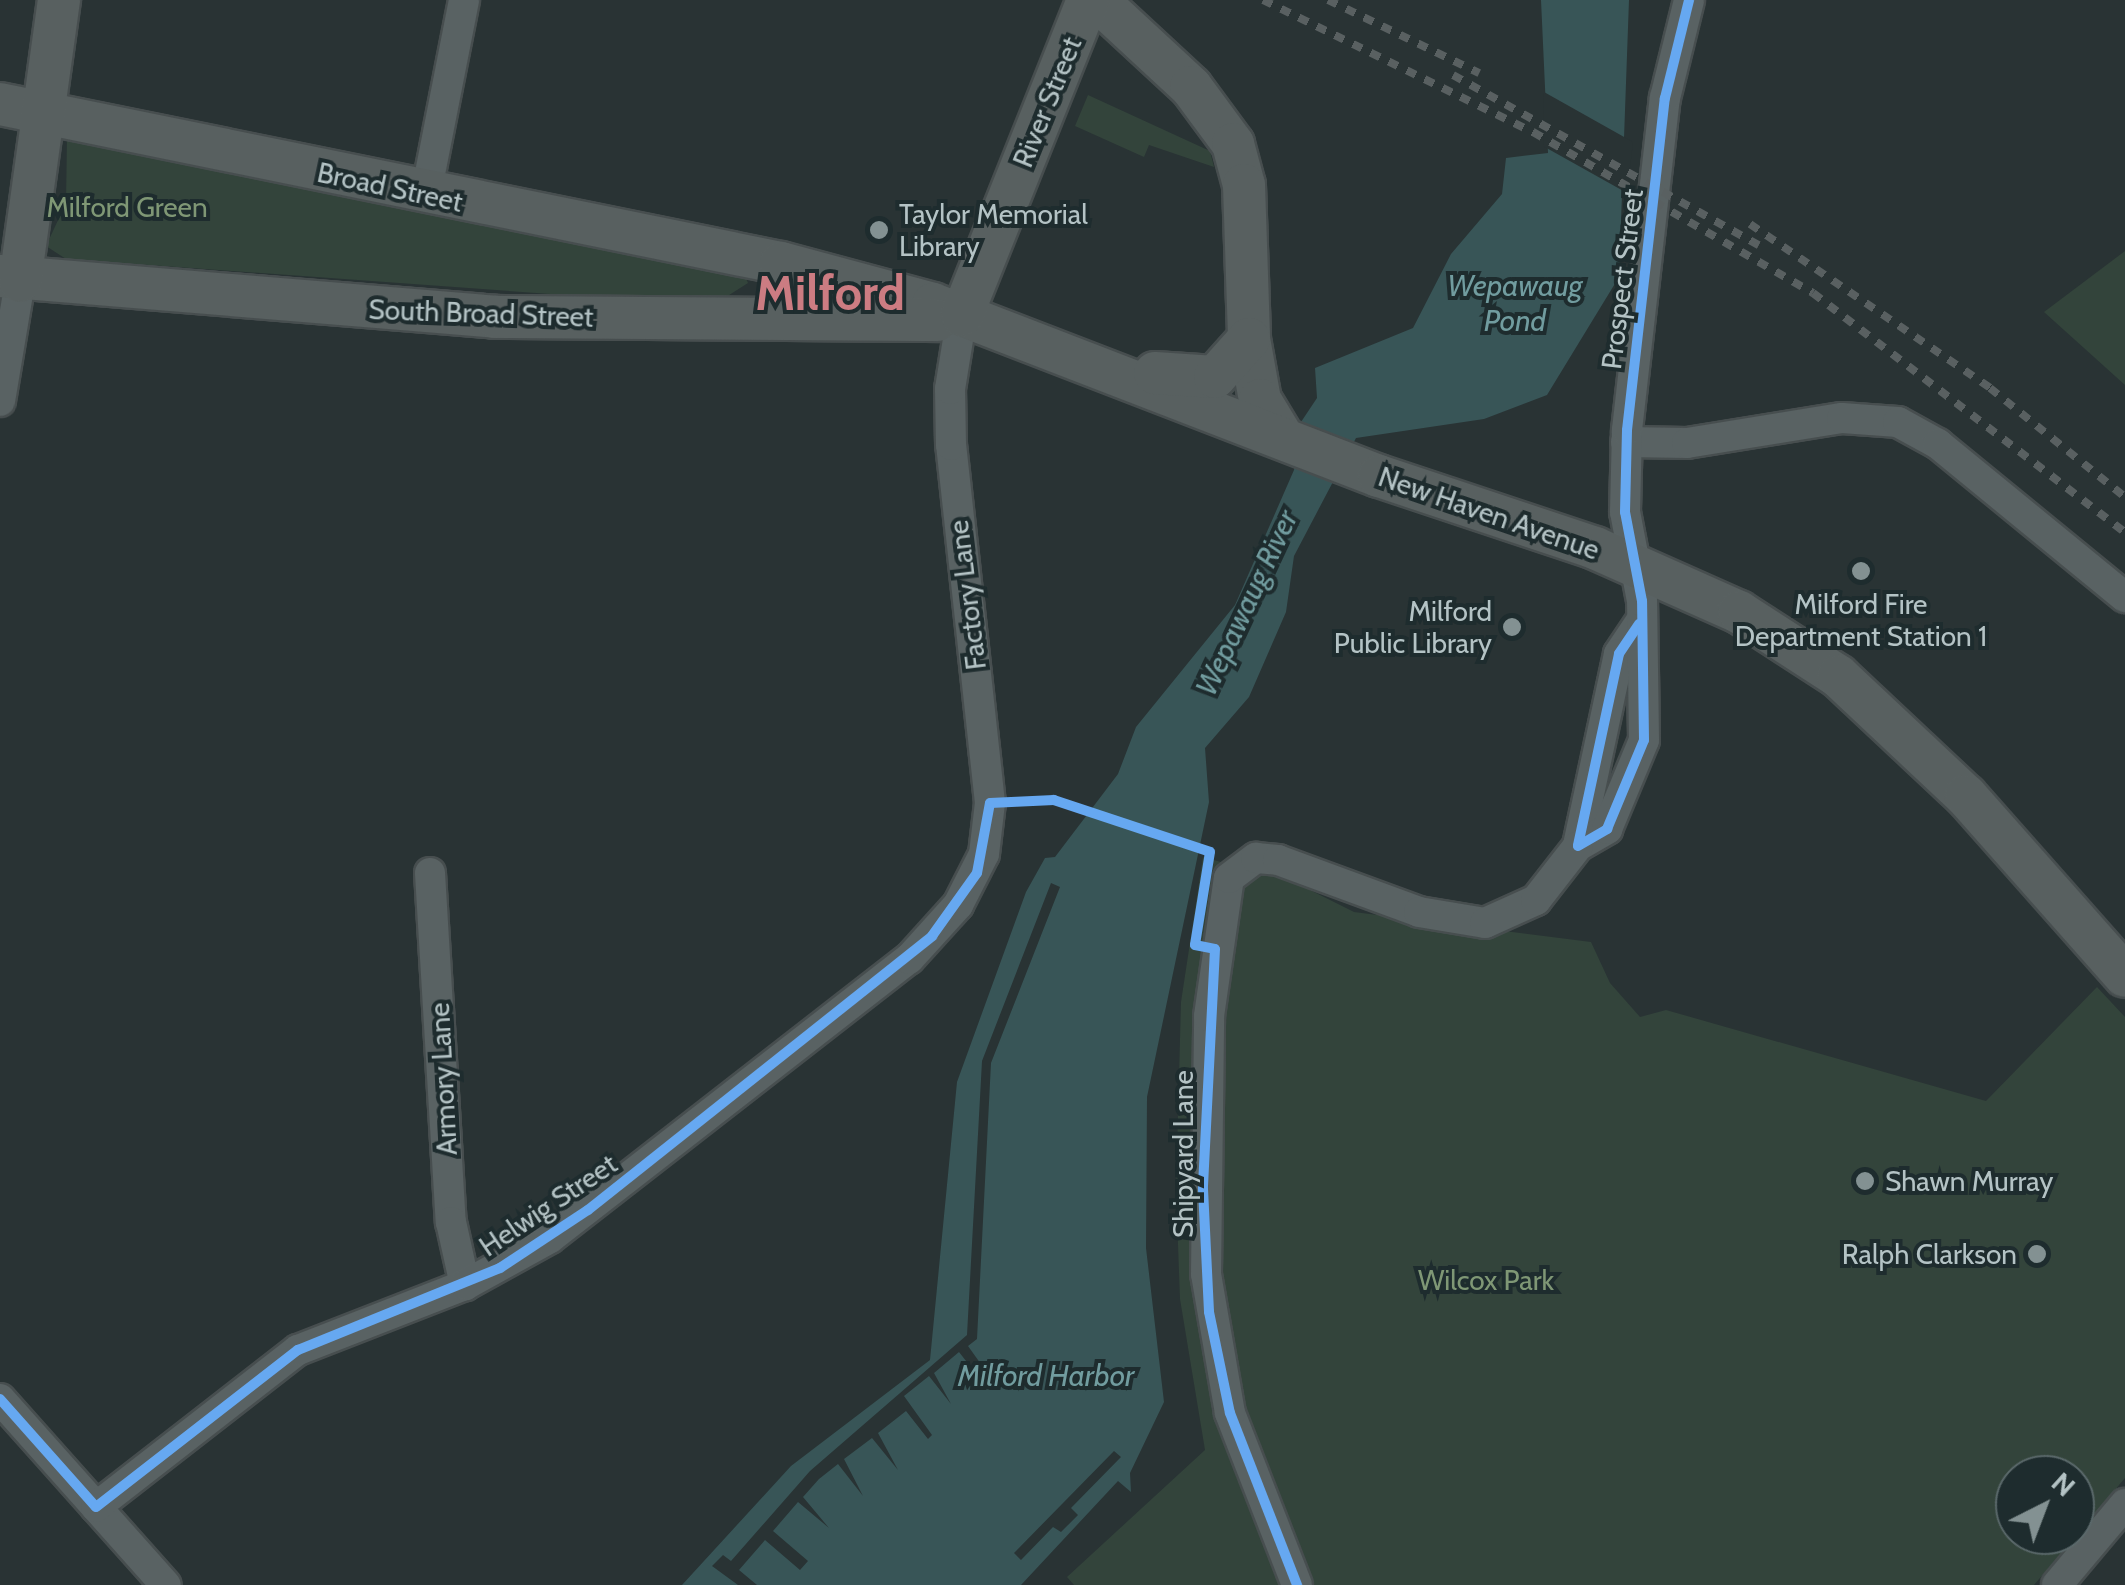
<!DOCTYPE html>
<html>
<head>
<meta charset="utf-8">
<style>
  body { margin:0 }
  #map { position:relative; width:2125px; height:1585px; overflow:hidden; background:#293334; font-family:Cabin,sans-serif }
  div>[style] { position:absolute }
  .green>* { inset:0; background:#33443b }
  .water>* { inset:0; background:#385557 }
  .pier>* { inset:0; background:#293334 }
  .roads { filter:drop-shadow(2px 0 #474e4f) drop-shadow(-2px 0 #474e4f) drop-shadow(0 2px #474e4f) drop-shadow(0 -2px #474e4f) }
  .street>* { height:30px; margin:-15px; padding:0 15px; transform-origin:15px; border-radius:15px; background:#596263 }
  .secondary>* { height:42px; margin:-21px; padding:0 21px; transform-origin:21px; border-radius:21px; background:#586060 }
  .rail>* { height:8px; margin-top:-4px; transform-origin:0; background:repeating-linear-gradient(90deg,#596061 0 10px,transparent 0 20px) }
  .cycleway>* { height:10px; margin:-5px; padding:0 5px; transform-origin:5px; border-radius:5px; background:#66a8f1 }
  .dots>* { width:28px; height:28px; translate:-50% -50%; box-sizing:border-box; border:5px solid #1e2c2e; border-radius:50% }
  span { translate:-50% -50%; white-space:nowrap; text-align:center; line-height:1.15; -webkit-text-stroke:8px #1e2c2e; paint-order:stroke }
  .street-label { font-size:28px; color:#b4c3c5 }
  .park-label { font-size:28px; color:#7f9775 }
  .poi-label { font-size:28px; color:#b4c3c5 }
  .left { translate:0 -50%; text-align:left }
  .right { translate:-100% -50%; text-align:right }
  .water-label { font-size:30px; color:#719c9f; font-style:italic }
  .town-label { font-size:48px; color:#cc7c82; font-weight:700 }
  .north { position:absolute; left:1995px; top:1455px; width:100px; height:100px; box-sizing:border-box; background:#1e2c2e; border:2px solid #5a686a; border-radius:50%; rotate:42deg; font-size:28px; font-weight:700; line-height:40px; text-align:center; color:#b4c3c5 }
  .north::after { content:''; display:block; margin:auto; width:35px; height:45px; background:#839192; clip-path:polygon(50% 0,100% 100%,50% 72%,0 100%) }
</style>
</head>
<body>
<div id="map">
  <div class="green">
    <i style="clip-path:polygon(1088px 95px,1210px 151px,1214px 167px,1149px 145px,1144px 157px,1075px 126px)"></i>
    <i style="clip-path:polygon(67px 136px,745px 276px,748px 283px,726px 297px,592px 297px,66px 259px,46px 246px,66px 203px)"></i>
    <i style="clip-path:polygon(2125px 251px,2125px 385px,2044px 312px)"></i>
    <i style="clip-path:polygon(evenodd,1203px 857px,1296px 883px,1354px 912px,1591px 942px,1610px 983px,1640px 1017px,1666px 1010px,1986px 1101px,2097px 987px,2125px 1017px,2125px 1478px,2034px 1585px,1074px 1585px,1067px 1577px,1205px 1450px,1180px 1299px,1176px 1190px,1181px 1002px,1203px 857px,2015px 1475px,2075px 1475px,2075px 1535px,2015px 1535px,2015px 1475px)"></i>
  </div>
  <div class="water">
    <i style="clip-path:polygon(1541px 0,1629px 0,1619px 277px,1547px 395px,1484px 419px,1356px 438px,1294px 556px,1286px 612px,1249px 697px,1205px 748px,1209px 802px,1147px 1097px,1146px 1248px,1164px 1402px,1130px 1473px,1131px 1492px,1118px 1481px,1021px 1585px,682px 1585px,791px 1466px,930px 1360px,957px 1082px,1026px 892px,1045px 858px,1055px 857px,1118px 774px,1136px 727px,1235px 605px,1294px 470px,1301px 422px,1317px 398px,1315px 368px,1413px 328px,1451px 254px,1502px 194px,1506px 158px,1548px 153px)"></i>
  </div>
  <div class="pier">
    <i style="clip-path:polygon(1544px 92px,1633px 142px,1627px 193px,1543px 146px)"></i>
    <i style="clip-path:polygon(1051px 883px,1060px 887px,991px 1063px,977px 1339px,968px 1346px,988px 1374px,981px 1380px,959px 1352px,934px 1373px,951px 1404px,929px 1376px,904px 1396px,932px 1435px,928px 1439px,906px 1411px,878px 1433px,898px 1470px,872px 1438px,844px 1459px,863px 1496px,838px 1464px,819px 1479px,803px 1497px,829px 1528px,798px 1502px,773px 1531px,808px 1561px,800px 1570px,765px 1540px,739px 1570px,757px 1585px,738px 1585px,712px 1566px,723px 1555px,731px 1561px,810px 1471px,967px 1335px,982px 1061px)"></i>
    <i style="clip-path:polygon(1114px 1451px,1121px 1457px,1071px 1508px,1078px 1515px,1061px 1532px,1053px 1527px,1021px 1560px,1014px 1553px)"></i>
  </div>
  <div class="roads">
    <div class="street">
      <i style="left:426px;top:194px;width:198px;rotate:-78.9deg"></i>
      <i style="left:0;top:401px;width:122px;rotate:-80.5deg"></i>
      <i style="left:1626px;top:442px;width:61px;rotate:0.9deg"></i>
      <i style="left:1687px;top:443px;width:157px;rotate:-9.2deg"></i>
      <i style="left:1842px;top:418px;width:56px;rotate:4.1deg"></i>
      <i style="left:1898px;top:422px;width:46px;rotate:28.8deg"></i>
      <i style="left:1938px;top:444px;width:242px;rotate:39.3deg"></i>
      <i style="left:1639px;top:624px;width:36px;rotate:124deg"></i>
      <i style="left:1619px;top:654px;width:196px;rotate:102.1deg"></i>
      <i style="left:1578px;top:846px;width:34px;rotate:-30deg"></i>
      <i style="left:1607px;top:829px;width:96px;rotate:-67.4deg"></i>
      <i style="left:1644px;top:740px;width:139px;rotate:-90.8deg"></i>
      <i style="left:1642px;top:601px;width:91px;rotate:-100.8deg"></i>
      <i style="left:1625px;top:512px;width:82px;rotate:-88.6deg"></i>
      <i style="left:1627px;top:430px;width:334px;rotate:-83.5deg"></i>
      <i style="left:1665px;top:98px;width:101px;rotate:-76.2deg"></i>
      <i style="left:430px;top:873px;width:350px;rotate:86.6deg"></i>
      <i style="left:451px;top:1222px;width:65px;rotate:77.5deg"></i>
      <i style="left:0;top:1399px;width:249px;rotate:48.3deg"></i>
      <i style="left:96px;top:1507px;width:256px;rotate:-37.9deg"></i>
      <i style="left:298px;top:1350px;width:179px;rotate:-21.3deg"></i>
      <i style="left:465px;top:1285px;width:97px;rotate:-28.9deg"></i>
      <i style="left:550px;top:1238px;width:455px;rotate:-37.9deg"></i>
      <i style="left:909px;top:959px;width:73px;rotate:-47.8deg"></i>
      <i style="left:958px;top:905px;width:57px;rotate:-63deg"></i>
      <i style="left:984px;top:854px;width:51px;rotate:-83.3deg"></i>
      <i style="left:990px;top:803px;width:360px;rotate:-96.2deg"></i>
      <i style="left:951px;top:445px;width:56px;rotate:-91deg"></i>
      <i style="left:950px;top:389px;width:75px;rotate:-80.8deg"></i>
      <i style="left:1297px;top:1585px;width:185px;rotate:-111.3deg"></i>
      <i style="left:1230px;top:1413px;width:141px;rotate:-99.8deg"></i>
      <i style="left:1206px;top:1274px;width:258px;rotate:-89.3deg"></i>
      <i style="left:1209px;top:1016px;width:139px;rotate:-81.8deg"></i>
      <i style="left:1229px;top:878px;width:34px;rotate:-37deg"></i>
      <i style="left:1256px;top:858px;width:22px;rotate:5deg"></i>
      <i style="left:1278px;top:860px;width:150px;rotate:20.2deg"></i>
      <i style="left:1419px;top:912px;width:67px;rotate:9.5deg"></i>
      <i style="left:1485px;top:923px;width:56px;rotate:-24.3deg"></i>
      <i style="left:1536px;top:900px;width:68px;rotate:-52.1deg"></i>
      <i style="left:2057px;top:1585px;width:106px;rotate:-50deg"></i>
    </div>
    <div class="secondary">
      <i style="left:1097px;top:0;width:128px;rotate:42.8deg"></i>
      <i style="left:1191px;top:87px;width:71px;rotate:53.6deg"></i>
      <i style="left:1233px;top:144px;width:42px;rotate:75deg"></i>
      <i style="left:1244px;top:185px;width:154px;rotate:88.1deg"></i>
      <i style="left:1249px;top:339px;width:62px;rotate:79.8deg"></i>
      <i style="left:1260px;top:400px;width:44px;rotate:58.8deg"></i>
      <i style="left:0;top:104px;width:797px;rotate:11.51deg"></i>
      <i style="left:781px;top:263px;width:157px;rotate:15.1deg"></i>
      <i style="left:933px;top:304px;width:478px;rotate:21.1deg"></i>
      <i style="left:1379px;top:476px;width:228px;rotate:18.4deg"></i>
      <i style="left:1595px;top:548px;width:158px;rotate:24deg"></i>
      <i style="left:1739px;top:612px;width:118px;rotate:32.9deg"></i>
      <i style="left:1838px;top:676px;width:175px;rotate:43.2deg"></i>
      <i style="left:1966px;top:796px;width:240px;rotate:48.5deg"></i>
      <i style="left:0;top:276px;width:497px;rotate:4.7deg"></i>
      <i style="left:495px;top:317px;width:442px;rotate:0.4deg"></i>
      <i style="left:20px;top:281px;width:284px;rotate:-82.1deg"></i>
      <i style="left:962px;top:315px;width:339px;rotate:-68.2deg"></i>
      <i style="left:1155px;top:373px;width:60px;rotate:3.8deg"></i>
      <i style="left:1215px;top:377px;width:51px;rotate:-48.2deg"></i>
    </div>
  </div>
  <div class="rail">
    <i style="left:1263px;top:0;width:301px;rotate:26.1deg"></i>
    <i style="left:1533px;top:132px;width:323px;rotate:29.9deg"></i>
    <i style="left:1813px;top:293px;width:393px;rotate:37.5deg"></i>
    <i style="left:1328px;top:0;width:168px;rotate:25.8deg"></i>
    <i style="left:1453px;top:75px;width:350px;rotate:29.1deg"></i>
    <i style="left:1750px;top:224px;width:291px;rotate:34.3deg"></i>
    <i style="left:1990px;top:388px;width:174px;rotate:38.9deg"></i>
  </div>
  <div class="cycleway">
    <i style="left:1639px;top:624px;width:36px;rotate:124deg"></i>
    <i style="left:1619px;top:654px;width:196px;rotate:102.1deg"></i>
    <i style="left:1578px;top:846px;width:34px;rotate:-30deg"></i>
    <i style="left:1607px;top:829px;width:96px;rotate:-67.4deg"></i>
    <i style="left:1644px;top:740px;width:139px;rotate:-90.8deg"></i>
    <i style="left:1642px;top:601px;width:91px;rotate:-100.8deg"></i>
    <i style="left:1625px;top:512px;width:82px;rotate:-88.6deg"></i>
    <i style="left:1627px;top:430px;width:334px;rotate:-83.5deg"></i>
    <i style="left:1665px;top:98px;width:101px;rotate:-76.2deg"></i>
    <i style="left:0;top:1399px;width:144px;rotate:48.4deg"></i>
    <i style="left:96px;top:1507px;width:256px;rotate:-37.9deg"></i>
    <i style="left:298px;top:1350px;width:218px;rotate:-22.1deg"></i>
    <i style="left:500px;top:1268px;width:105px;rotate:-33.4deg"></i>
    <i style="left:588px;top:1210px;width:440px;rotate:-38.5deg"></i>
    <i style="left:932px;top:936px;width:77px;rotate:-54.5deg"></i>
    <i style="left:977px;top:873px;width:71px;rotate:-79.5deg"></i>
    <i style="left:990px;top:803px;width:64px;rotate:-2.7deg"></i>
    <i style="left:1054px;top:800px;width:164px;rotate:18.4deg"></i>
    <i style="left:1210px;top:852px;width:94px;rotate:99.2deg"></i>
    <i style="left:1195px;top:945px;width:20px;rotate:11deg"></i>
    <i style="left:1215px;top:949px;width:240px;rotate:92.9deg"></i>
    <i style="left:1203px;top:1189px;width:123px;rotate:87.2deg"></i>
    <i style="left:1209px;top:1312px;width:103px;rotate:78.3deg"></i>
    <i style="left:1230px;top:1413px;width:185px;rotate:68.7deg"></i>
  </div>
  <div class="dots">
    <i style="left:879px;top:230px;background:#839192"></i>
    <i style="left:1861px;top:571px;background:#839192"></i>
    <i style="left:1512px;top:627px;background:#839192"></i>
    <i style="left:1865px;top:1181px;background:#839192"></i>
    <i style="left:2037px;top:1254px;background:#839192"></i>
  </div>
  <div class="street-label">
    <span style="left:1047px;top:102px;rotate:-68deg">River Street</span>
    <span style="left:390px;top:187px;rotate:12deg">Broad Street</span>
    <span style="left:1622px;top:279px;rotate:-83deg">Prospect Street</span>
    <span style="left:481px;top:313px;rotate:2deg">South Broad Street</span>
    <span style="left:1489px;top:513px;rotate:19deg">New Haven Avenue</span>
    <span style="left:967px;top:595px;rotate:-97deg">Factory Lane</span>
    <span style="left:443px;top:1079px;rotate:-93deg">Armory Lane</span>
    <span style="left:1183px;top:1154px;rotate:-90deg">Shipyard Lane</span>
    <span style="left:548px;top:1205px;rotate:-34deg">Helwig Street</span>
  </div>
  <div class="park-label">
    <span style="left:127px;top:207px">Milford Green</span>
    <span style="left:1486px;top:1280px">Wilcox Park</span>
  </div>
  <div class="poi-label">
    <span class="left" style="left:899px;top:230px">Taylor Memorial<br>Library</span>
    <span style="left:1861px;top:620px">Milford Fire<br>Department Station 1</span>
    <span class="right" style="left:1492px;top:627px">Milford<br>Public Library</span>
    <span class="left" style="left:1885px;top:1181px">Shawn Murray</span>
    <span class="right" style="left:2017px;top:1254px">Ralph Clarkson</span>
  </div>
  <div class="water-label">
    <span style="left:1515px;top:303px">Wepawaug<br>Pond</span>
    <span style="left:1247px;top:603px;rotate:-65deg">Wepawaug River</span>
    <span style="left:1046px;top:1376px">Milford Harbor</span>
  </div>
  <div class="town-label">
    <span style="left:830px;top:294px">Milford</span>
  </div>
  <div class="north">N</div>
</div>
</body>
</html>
